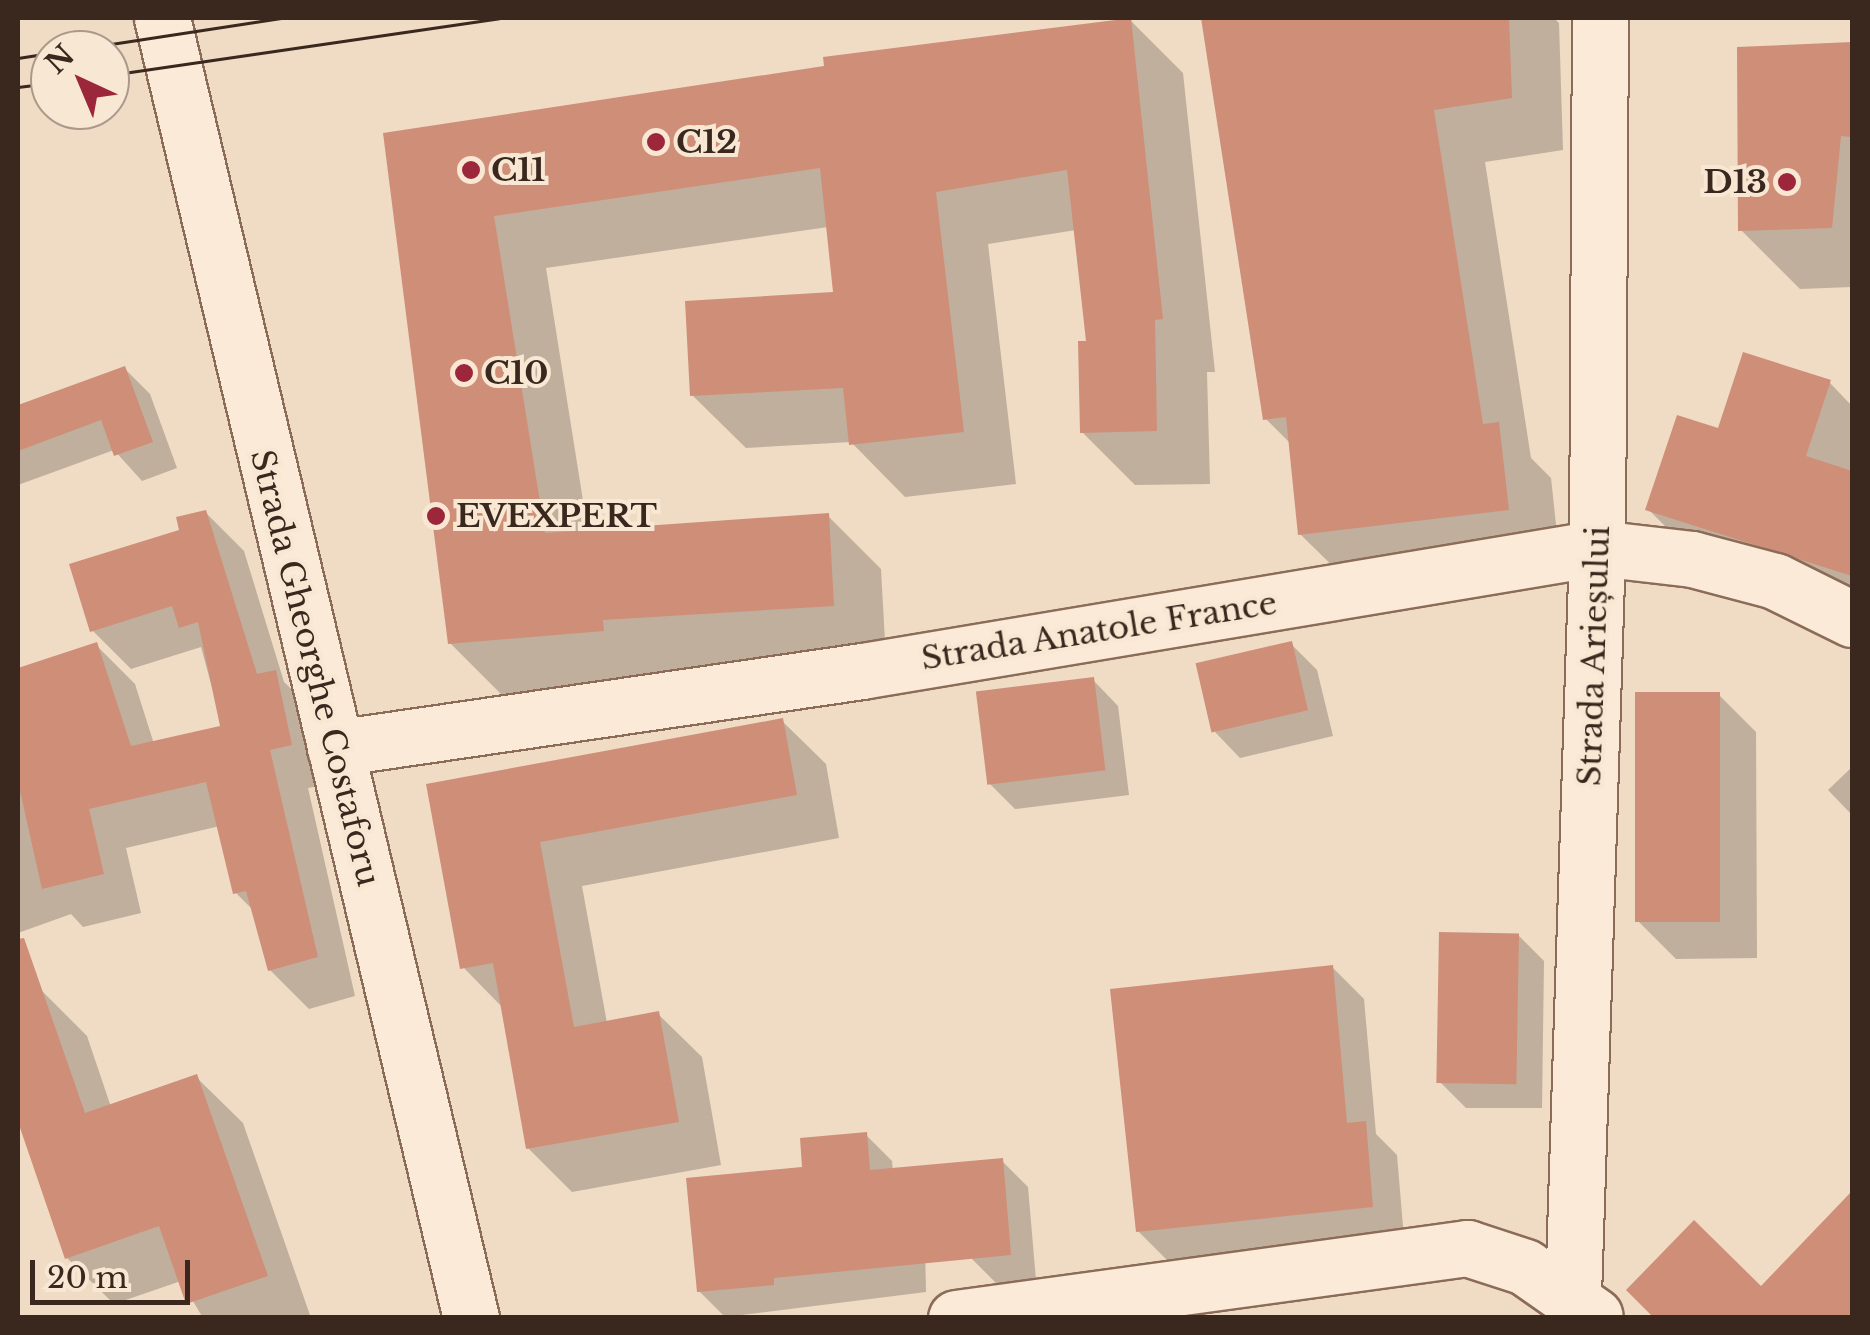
<!DOCTYPE html>
<html>
<head>
<meta charset="utf-8">
<style>
  body { margin:0 }
  #map { position:relative; width:1870px; height:1335px; overflow:hidden; background:#f0dbc4; font-family:"Libre Baskerville",serif }
  div>[style] { position:absolute }
  .shadow>* { inset:0; background:#0003 }
  .building>* { inset:0; background:#cf8e78; transform-origin:0 0 }
  .roads { filter:drop-shadow(2px 0 #8b6c59) drop-shadow(-2px 0 #8b6c59) drop-shadow(0 2px #8b6c59) drop-shadow(0 -2px #8b6c59) }
  .street>* { height:55px; margin:-27.5px; padding:0 27.5px; transform-origin:27.5px; border-radius:27.5px; background:#faead7 }
  .tram>* { height:2.5px; margin:-1.25px; padding:0 1.25px; transform-origin:1.25px; border-radius:1.25px; background:#3a271e }
  .dots>* { width:28px; height:28px; translate:-50% -50%; box-sizing:border-box; border:5px solid #f7e7d3; border-radius:50% }
  span { translate:-50% -50%; white-space:nowrap; text-align:center; line-height:1.15; -webkit-text-stroke:8px #f7e7d3; paint-order:stroke }
  .poi-label { font-size:32px; color:#3a271e; font-weight:700 }
  .left { translate:0 -50%; text-align:left }
  .right { translate:-100% -50%; text-align:right }
  .street-label { font-size:32px; color:#3a271e }
  .frame { position:absolute; inset:0; border:20px solid #3a271e; pointer-events:none }
  .north { position:absolute; left:30px; top:30px; width:100px; height:100px; box-sizing:border-box; background:#f7e7d3; border:2px solid #ab9a8b; border-radius:50%; rotate:316deg; font-size:28px; font-weight:700; line-height:40px; text-align:center; color:#3a271e }
  .north::after { content:''; display:block; margin:auto; width:35px; height:45px; background:#9c273b; clip-path:polygon(50% 0,100% 100%,50% 72%,0 100%) }
  .scale { position:absolute; left:30px; top:1260px; width:160px; height:45px; box-sizing:border-box; border:5px solid #3a271e; border-top:0; padding-left:12px; font-size:30px; line-height:35px; white-space:nowrap; color:#3a271e; -webkit-text-stroke:8px #f7e7d3; paint-order:stroke }
</style>
</head>
<body>
<div id="map">
  <div class="shadow">
    <i style="clip-path:polygon(1203px 18px,1554px 18px,1559px 23px,1563px 150px,1485px 162px,1531px 458px,1551px 478px,1560px 562px,1353px 586px,1300px 534px,1291px 444px,1266px 419px)"></i>
    <i style="clip-path:polygon(1130px 20px,1183px 73px,1215px 372px,1207px 372px,1210px 484px,1135px 485px,1082px 432px,1089px 344px,1076px 230px,988px 244px,1016px 484px,905px 497px,851px 442px,746px 448px,692px 395px,835px 294px,828px 227px,546px 268px,588px 532px,828px 516px,881px 569px,886px 659px,655px 673px,656px 683px,504px 697px,450px 643px,386px 135px)"></i>
    <i style="clip-path:polygon(1852px 45px,1852px 287px,1800px 289px,1741px 230px,1740px 50px)"></i>
    <i style="clip-path:polygon(125px 369px,150px 394px,177px 468px,142px 481px,114px 450px,18px 485px,18px 408px)"></i>
    <i style="clip-path:polygon(1829px 382px,1852px 406px,1852px 600px,1685px 546px,1648px 509px,1720px 431px)"></i>
    <i style="clip-path:polygon(205px 512px,244px 551px,284px 682px,314px 711px,329px 784px,308px 788px,355px 996px,309px 1009px,270px 970px,254px 911px,236px 893px,220px 826px,126px 848px,141px 913px,83px 927px,71px 914px,18px 933px,18px 671px,96px 645px,135px 684px,154px 744px,223px 728px,201px 647px,131px 669px,92px 630px)"></i>
    <i style="clip-path:polygon(1291px 644px,1317px 670px,1333px 736px,1240px 758px,1215px 732px)"></i>
    <i style="clip-path:polygon(1093px 680px,1118px 706px,1129px 795px,1015px 809px,989px 783px)"></i>
    <i style="clip-path:polygon(1719px 695px,1756px 732px,1757px 958px,1676px 959px,1639px 922px)"></i>
    <i style="clip-path:polygon(782px 721px,826px 764px,839px 838px,582px 886px,607px 1023px,658px 1014px,702px 1057px,721px 1165px,572px 1192px,528px 1148px,503px 1008px,463px 967px,429px 786px)"></i>
    <i style="clip-path:polygon(1852px 767px,1852px 815px,1828px 790px)"></i>
    <i style="clip-path:polygon(1518px 935px,1544px 961px,1542px 1108px,1466px 1108px,1440px 1082px)"></i>
    <i style="clip-path:polygon(1332px 967px,1364px 999px,1376px 1134px,1397px 1155px,1404px 1238px,1170px 1263px,1138px 1231px)"></i>
    <i style="clip-path:polygon(40px 989px,87px 1036px,111px 1107px,196px 1077px,243px 1123px,311px 1318px,203px 1318px,181px 1281px,114px 1304px,67px 1258px,18px 1114px,18px 997px)"></i>
    <i style="clip-path:polygon(866px 1135px,892px 1161px,893px 1171px,924px 1196px,926px 1292px,725px 1317px,699px 1291px)"></i>
    <i style="clip-path:polygon(1002px 1161px,1028px 1187px,1036px 1280px,997px 1284px,971px 1258px)"></i>
    <i style="clip-path:polygon(1852px 1194px,1852px 1318px,1657px 1318px,1761px 1289px)"></i>
  </div>
  <div class="building">
    <i style="clip-path:polygon(1131px 18px,1163px 319px,1155px 320px,1157px 431px,1080px 433px,1078px 341px,1086px 341px,1067px 170px,936px 192px,964px 432px,849px 445px,843px 388px,690px 396px,685px 301px,833px 292px,820px 168px,494px 216px,545px 533px,829px 513px,834px 606px,603px 620px,604px 631px,448px 644px,383px 133px,824px 66px,823px 57px)"></i>
    <i style="clip-path:polygon(1201px 18px,1509px 18px,1512px 98px,1434px 110px,1483px 424px,1499px 422px,1509px 510px,1298px 535px,1286px 417px,1263px 420px)"></i>
    <i style="clip-path:polygon(1852px 42px,1852px 137px,1841px 136px,1832px 228px,1738px 231px,1737px 47px)"></i>
    <i style="clip-path:polygon(1743px 352px,1831px 380px,1806px 456px,1852px 471px,1852px 576px,1645px 510px,1677px 415px,1718px 428px)"></i>
    <i style="clip-path:polygon(125px 366px,153px 442px,114px 456px,101px 420px,18px 451px,18px 405px)"></i>
    <i style="clip-path:polygon(206px 510px,257px 674px,276px 670px,292px 745px,270px 750px,318px 957px,268px 971px,246px 891px,233px 894px,206px 782px,89px 809px,104px 874px,42px 889px,18px 782px,18px 668px,97px 642px,131px 746px,220px 726px,198px 622px,179px 628px,172px 606px,90px 632px,69px 564px,179px 530px,176px 517px)"></i>
    <i style="left:1292px;top:641px;width:71px;height:99px;rotate:77deg"></i>
    <i style="left:1094px;top:677px;width:94px;height:119px;rotate:83deg"></i>
    <i style="left:1720px;top:692px;width:230px;height:85px;rotate:90deg"></i>
    <i style="clip-path:polygon(783px 718px,797px 795px,540px 842px,574px 1027px,659px 1011px,679px 1122px,526px 1149px,493px 963px,460px 969px,426px 784px)"></i>
    <i style="left:1439px;top:932px;width:80px;height:151px;rotate:1deg"></i>
    <i style="clip-path:polygon(24px 938px,85px 1113px,197px 1074px,268px 1276px,186px 1304px,159px 1226px,65px 1259px,18px 1122px,18px 939px)"></i>
    <i style="clip-path:polygon(1333px 965px,1347px 1123px,1366px 1121px,1373px 1207px,1136px 1232px,1110px 989px)"></i>
    <i style="clip-path:polygon(867px 1132px,870px 1170px,1003px 1158px,1011px 1255px,774px 1278px,774px 1285px,697px 1292px,686px 1178px,802px 1167px,800px 1138px)"></i>
    <i style="clip-path:polygon(1852px 1191px,1852px 1318px,1654px 1318px,1626px 1290px,1694px 1220px,1761px 1286px)"></i>
  </div>
  <div class="roads">
    <div class="street">
      <i style="left:162px;top:18px;width:1336px;rotate:76.63deg"></i>
      <i style="left:335px;top:748px;width:533px;rotate:-8.31deg"></i>
      <i style="left:862px;top:671px;width:745px;rotate:-9.5deg"></i>
      <i style="left:1597px;top:548px;width:96px;rotate:6.6deg"></i>
      <i style="left:1692px;top:559px;width:86px;rotate:14.8deg"></i>
      <i style="left:1775px;top:581px;width:86px;rotate:26.3deg"></i>
      <i style="left:1573px;top:1295px;width:747px;rotate:-88.16deg"></i>
      <i style="left:1597px;top:548px;width:530px;rotate:-89.68deg"></i>
      <i style="left:956px;top:1318px;width:516px;rotate:-7.8deg"></i>
      <i style="left:1467px;top:1248px;width:61px;rotate:18.1deg"></i>
      <i style="left:1525px;top:1267px;width:85px;rotate:35deg"></i>
    </div>
  </div>
  <div class="tram">
    <i style="left:72px;top:50px;width:211px;rotate:-8.7deg"></i>
    <i style="left:18px;top:58px;width:32px;rotate:-9deg"></i>
    <i style="left:110px;top:75px;width:393px;rotate:-8.3deg"></i>
    <i style="left:18px;top:87px;width:32px;rotate:-7deg"></i>
  </div>
  <div class="dots">
    <i style="left:656px;top:142px;background:#9c273b"></i>
    <i style="left:471px;top:170px;background:#9c273b"></i>
    <i style="left:1787px;top:182px;background:#9c273b"></i>
    <i style="left:464px;top:373px;background:#9c273b"></i>
    <i style="left:436px;top:516px;background:#9c273b"></i>
  </div>
  <div class="poi-label">
    <span class="left" style="left:676px;top:142px">C12</span>
    <span class="left" style="left:491px;top:170px">C11</span>
    <span class="right" style="left:1767px;top:182px">D13</span>
    <span class="left" style="left:484px;top:373px">C10</span>
    <span class="left" style="left:456px;top:516px">EVEXPERT</span>
  </div>
  <div class="street-label">
    <span style="left:1099px;top:631px;rotate:-9deg">Strada Anatole France</span>
    <span style="left:1594px;top:656px;rotate:-88deg">Strada Arieșului</span>
    <span style="left:315px;top:668px;rotate:76deg">Strada Gheorghe Costaforu</span>
  </div>
  <div class="frame"></div>
  <div class="north">N</div>
  <div class="scale">20 m</div>
</div>
</body>
</html>
